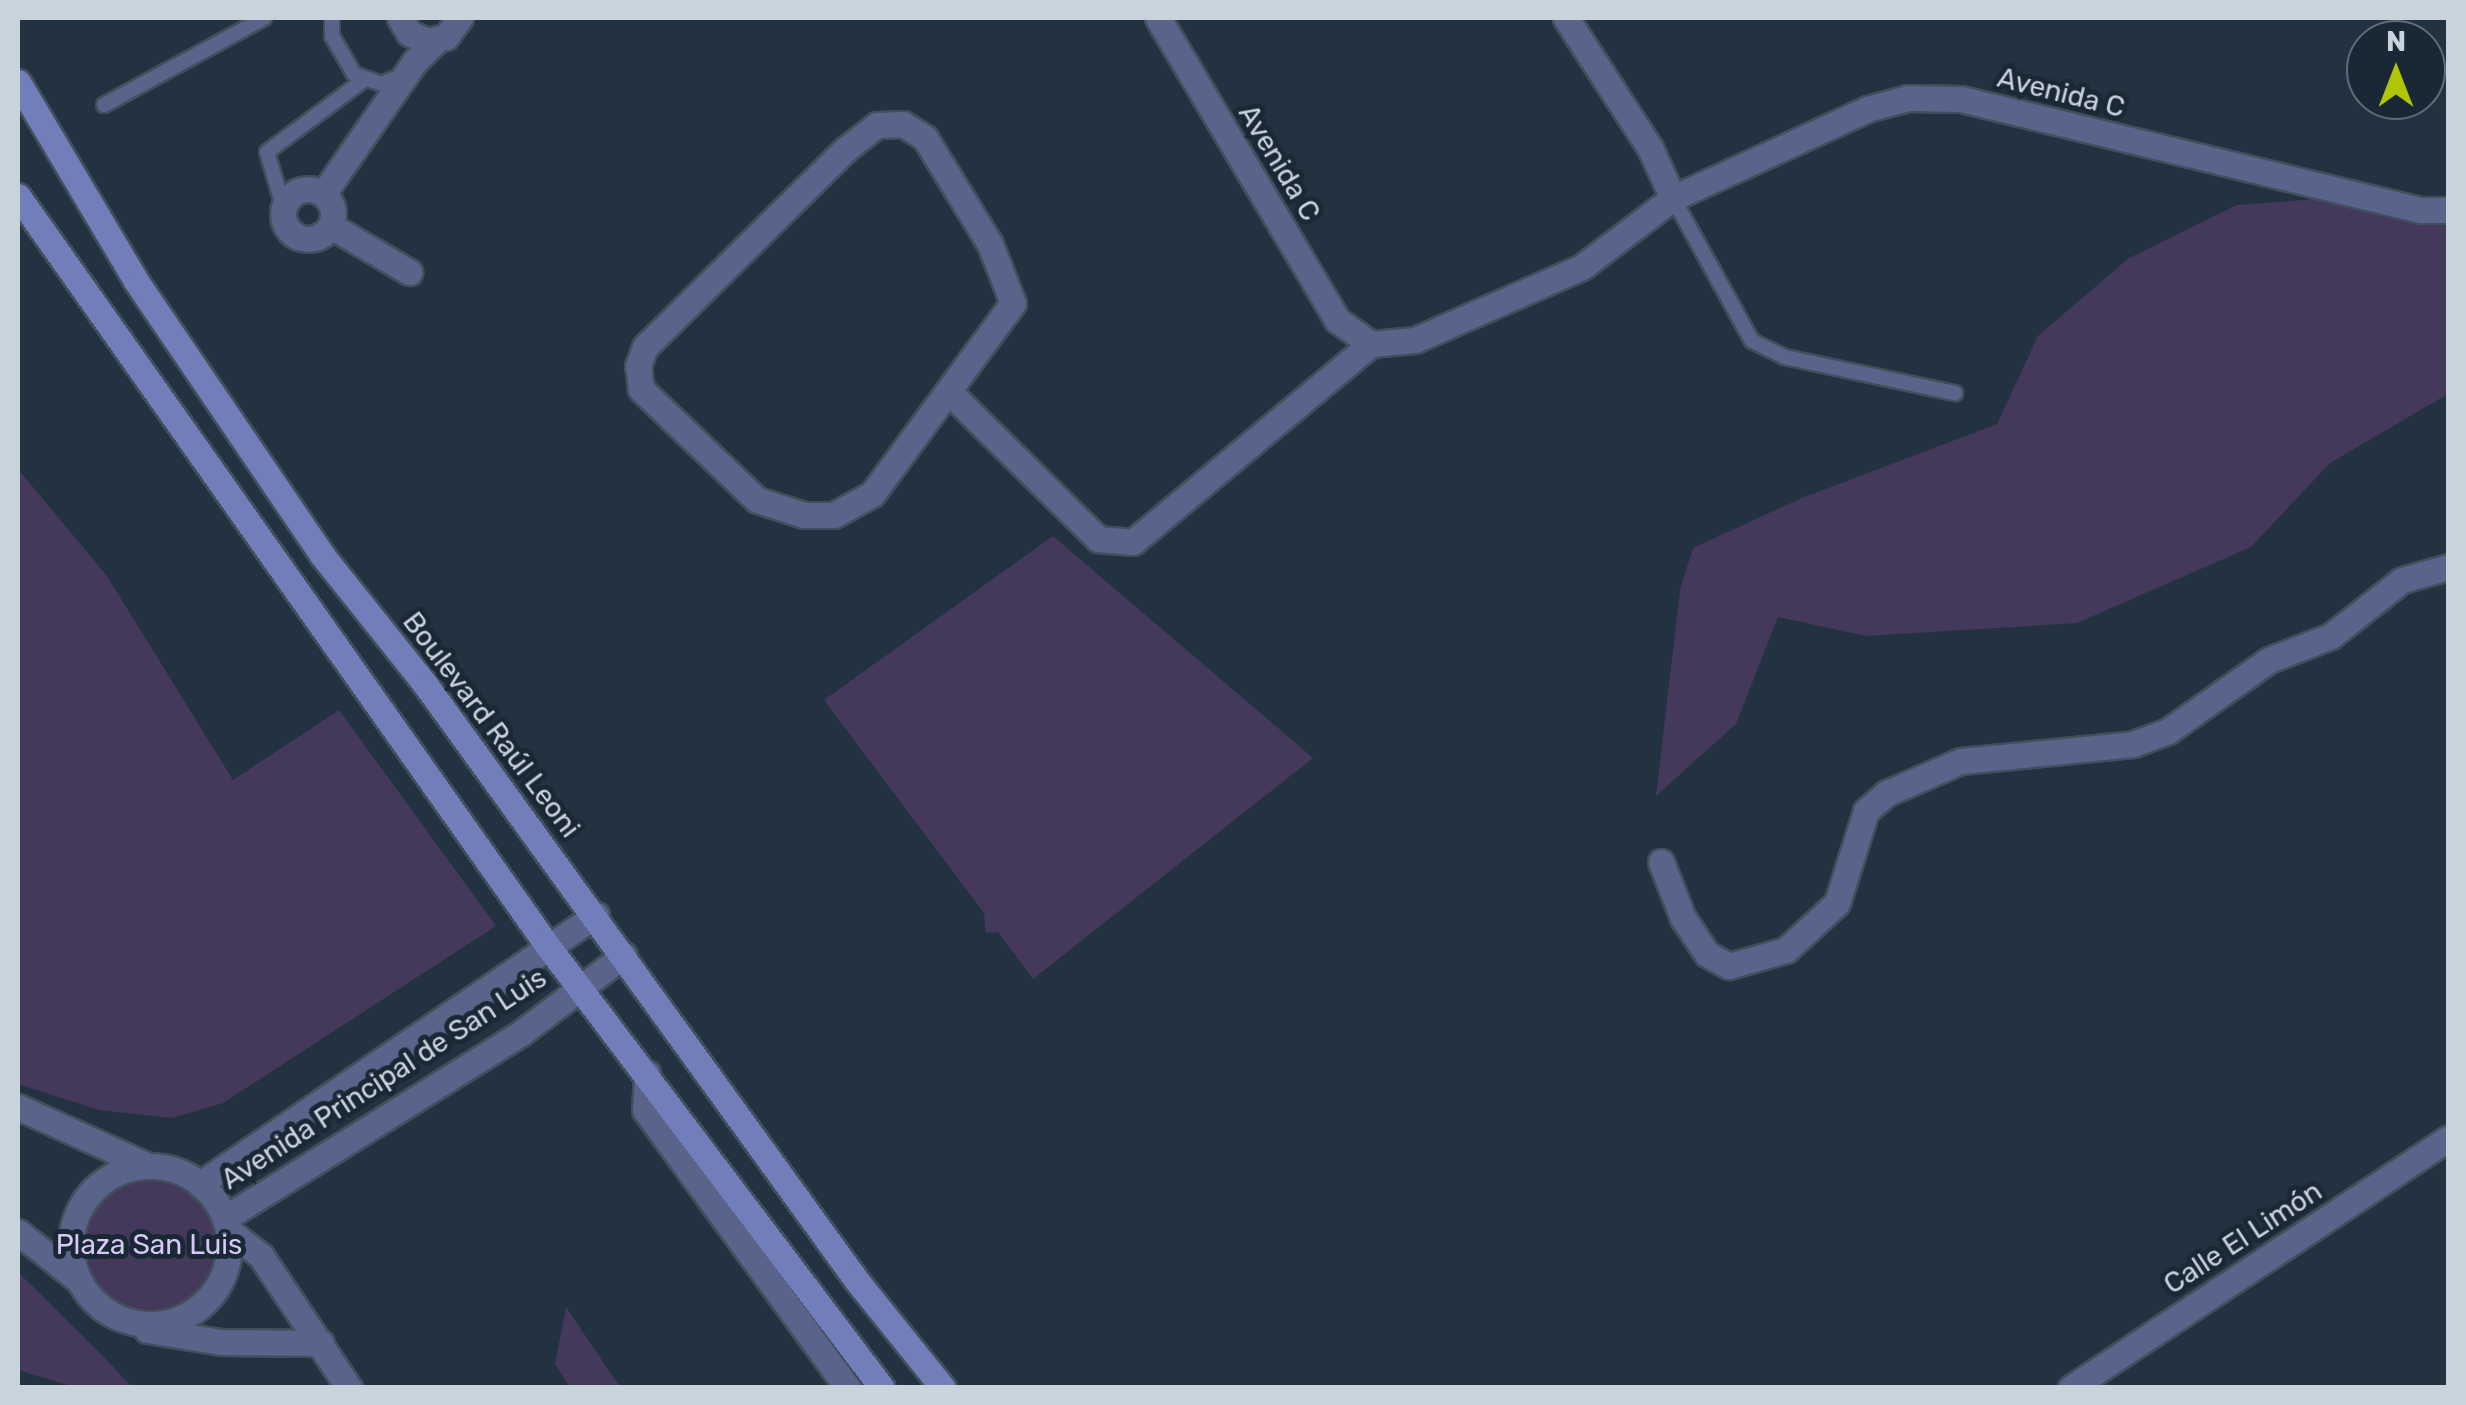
<!DOCTYPE html>
<html>
<head>
<meta charset="utf-8">
<style>
  body { margin:0 }
  #map { position:relative; width:2466px; height:1405px; overflow:hidden; background:#233240; font-family:Rubik,sans-serif }
  div>[style] { position:absolute }
  .green>* { inset:0; background:#44385b }
  .round { border-radius:50% }
  .roads { filter:drop-shadow(2px 0 #414f5c) drop-shadow(-2px 0 #414f5c) drop-shadow(0 2px #414f5c) drop-shadow(0 -2px #414f5c) }
  .service>* { height:14px; margin:-7px; padding:0 7px; transform-origin:7px; border-radius:7px; background:#5a6389 }
  .minor>* { height:25px; margin:-12.5px; padding:0 12.5px; transform-origin:12.5px; border-radius:12.5px; background:#5a6389 }
  .minor>.ring { margin:-12.5px; padding:0; box-sizing:content-box; background:none; border:25px solid #5a6389; border-radius:50% }
  .secondary>* { height:25px; margin:-12.5px; padding:0 12.5px; transform-origin:12.5px; border-radius:12.5px; background:#717eba }
  span { translate:-50% -50%; white-space:nowrap; text-align:center; line-height:1.15; -webkit-text-stroke:10px #1a2836; paint-order:stroke }
  .street-label { font-size:28px; color:#c9d3dc }
  .park-label { font-size:28px; color:#d7c8f5 }
  .frame { position:absolute; inset:0; border:20px solid #c9d3dc; pointer-events:none }
  .north { position:absolute; left:2346px; top:20px; width:100px; height:100px; box-sizing:border-box; background:#1a2836; border:2px solid #606c78; border-radius:50%; rotate:0deg; font-size:28px; font-weight:700; line-height:40px; text-align:center; color:#c9d3dc }
  .north::after { content:''; display:block; margin:auto; width:35px; height:45px; background:#afc506; clip-path:polygon(50% 0,100% 100%,50% 72%,0 100%) }
</style>
</head>
<body>
<div id="map">
  <div class="green">
    <i style="clip-path:polygon(2318px 199px,2448px 213px,2448px 394px,2330px 463px,2251px 547px,2077px 623px,1866px 636px,1778px 617px,1736px 724px,1656px 796px,1680px 590px,1693px 548px,1802px 498px,1997px 424px,2038px 336px,2129px 258px,2237px 205px)"></i>
    <i style="clip-path:polygon(18px 469px,107px 576px,233px 780px,339px 710px,496px 926px,223px 1103px,172px 1118px,99px 1110px,18px 1084px)"></i>
    <i style="clip-path:polygon(1053px 536px,1313px 758px,1033px 979px,998px 932px,986px 933px,984px 913px,824px 700px)"></i>
    <i class="round" style="left:70px;top:1166px;width:158px;height:158px"></i>
    <i style="clip-path:polygon(18px 1272px,102px 1355px,132px 1387px,74px 1387px,18px 1370px)"></i>
    <i style="clip-path:polygon(566px 1307px,620px 1387px,570px 1387px,555px 1364px)"></i>
  </div>
  <div class="roads">
    <div class="service">
      <i style="left:332px;top:20px;width:16px;rotate:90deg"></i>
      <i style="left:332px;top:36px;width:44px;rotate:59.9deg"></i>
      <i style="left:354px;top:74px;width:30px;rotate:20deg"></i>
      <i style="left:382px;top:84px;width:12px;rotate:-24deg"></i>
      <i style="left:104px;top:105px;width:182px;rotate:-28.5deg"></i>
      <i style="left:1673px;top:198px;width:163px;rotate:61.1deg"></i>
      <i style="left:1752px;top:341px;width:37px;rotate:26deg"></i>
      <i style="left:1785px;top:357px;width:174px;rotate:12deg"></i>
      <i style="left:284px;top:209px;width:59px;rotate:-106.6deg"></i>
      <i style="left:267px;top:152px;width:122px;rotate:-36.7deg"></i>
    </div>
    <div class="minor">
      <i style="left:400px;top:18px;width:17px;rotate:59deg"></i>
      <i style="left:409px;top:33px;width:20px;rotate:24deg"></i>
      <i style="left:427px;top:41px;width:19px;rotate:-12deg"></i>
      <i style="left:446px;top:37px;width:24px;rotate:-54deg"></i>
      <i style="left:1158px;top:18px;width:351px;rotate:59.3deg"></i>
      <i style="left:1337px;top:320px;width:42px;rotate:35.2deg"></i>
      <i style="left:1371px;top:344px;width:44px;rotate:-5.2deg"></i>
      <i style="left:1415px;top:340px;width:182px;rotate:-23.6deg"></i>
      <i style="left:1582px;top:267px;width:114px;rotate:-37.2deg"></i>
      <i style="left:1673px;top:198px;width:55px;rotate:-114.7deg"></i>
      <i style="left:1650px;top:148px;width:155px;rotate:-122.9deg"></i>
      <i style="left:903px;top:124px;width:26px;rotate:32deg"></i>
      <i style="left:925px;top:138px;width:124px;rotate:58.5deg"></i>
      <i style="left:990px;top:244px;width:63px;rotate:68.7deg"></i>
      <i style="left:1013px;top:303px;width:237px;rotate:126.4deg"></i>
      <i style="left:872px;top:494px;width:43px;rotate:151.1deg"></i>
      <i style="left:834px;top:515px;width:30px;rotate:180deg"></i>
      <i style="left:804px;top:515px;width:49px;rotate:-162.3deg"></i>
      <i style="left:757px;top:500px;width:161px;rotate:-136.3deg"></i>
      <i style="left:641px;top:389px;width:23px;rotate:-97deg"></i>
      <i style="left:638px;top:366px;width:20px;rotate:-70deg"></i>
      <i style="left:645px;top:347px;width:282px;rotate:-44.6deg"></i>
      <i style="left:846px;top:149px;width:39px;rotate:-38deg"></i>
      <i style="left:877px;top:125px;width:26px;rotate:-2deg"></i>
      <i class="ring" style="left:283px;top:189px;width:25px;height:25px"></i>
      <i style="left:323px;top:194px;width:162px;rotate:-55.3deg"></i>
      <i style="left:415px;top:61px;width:30px;rotate:-44deg"></i>
      <i style="left:1673px;top:198px;width:213px;rotate:-24.6deg"></i>
      <i style="left:1867px;top:109px;width:42px;rotate:-15deg"></i>
      <i style="left:1908px;top:98px;width:53px;rotate:1.1deg"></i>
      <i style="left:1961px;top:99px;width:473px;rotate:13.6deg"></i>
      <i style="left:2421px;top:210px;width:27px"></i>
      <i style="left:331px;top:226px;width:91px;rotate:30.5deg"></i>
      <i style="left:948px;top:391px;width:211px;rotate:44.6deg"></i>
      <i style="left:1098px;top:539px;width:35px;rotate:5deg"></i>
      <i style="left:1133px;top:542px;width:310px;rotate:-39.8deg"></i>
      <i style="left:1661px;top:862px;width:60px;rotate:68.6deg"></i>
      <i style="left:1683px;top:918px;width:43px;rotate:56.3deg"></i>
      <i style="left:1707px;top:954px;width:25px;rotate:29deg"></i>
      <i style="left:1729px;top:966px;width:59px;rotate:-15.7deg"></i>
      <i style="left:1786px;top:950px;width:69px;rotate:-42.7deg"></i>
      <i style="left:1837px;top:903px;width:96px;rotate:-72.5deg"></i>
      <i style="left:1866px;top:811px;width:28px;rotate:-41deg"></i>
      <i style="left:1887px;top:793px;width:81px;rotate:-23.4deg"></i>
      <i style="left:1961px;top:761px;width:173px;rotate:-5.6deg"></i>
      <i style="left:2133px;top:744px;width:37px;rotate:-20deg"></i>
      <i style="left:2168px;top:731px;width:123px;rotate:-35.1deg"></i>
      <i style="left:2269px;top:660px;width:66px;rotate:-21.2deg"></i>
      <i style="left:2331px;top:636px;width:90px;rotate:-38.3deg"></i>
      <i style="left:2402px;top:580px;width:48px;rotate:-15.8deg"></i>
      <i style="left:647px;top:1073px;width:37px;rotate:93deg"></i>
      <i style="left:645px;top:1110px;width:344px;rotate:53.9deg"></i>
      <i style="left:18px;top:1107px;width:143px;rotate:24.4deg"></i>
      <i class="ring" style="left:71px;top:1166px;width:133px;height:133px"></i>
      <i style="left:200px;top:1184px;width:479px;rotate:-34.2deg"></i>
      <i style="left:225px;top:1218px;width:349px;rotate:-32deg"></i>
      <i style="left:521px;top:1033px;width:129px;rotate:-37.1deg"></i>
      <i style="left:228px;top:1230px;width:42px;rotate:38.2deg"></i>
      <i style="left:261px;top:1256px;width:159px;rotate:56.3deg"></i>
      <i style="left:18px;top:1232px;width:74px;rotate:38.4deg"></i>
      <i style="left:147px;top:1330px;width:75px;rotate:9.2deg"></i>
      <i style="left:221px;top:1342px;width:100px;rotate:0.6deg"></i>
      <i style="left:2071px;top:1388px;width:452px;rotate:-33.5deg"></i>
    </div>
    <div class="secondary">
      <i style="left:18px;top:82px;width:231px;rotate:59.3deg"></i>
      <i style="left:136px;top:281px;width:331px;rotate:55.8deg"></i>
      <i style="left:322px;top:555px;width:165px;rotate:51.4deg"></i>
      <i style="left:425px;top:684px;width:737px;rotate:54.11deg"></i>
      <i style="left:857px;top:1281px;width:137px;rotate:51.2deg"></i>
      <i style="left:18px;top:196px;width:917px;rotate:54.77deg"></i>
      <i style="left:547px;top:945px;width:555px;rotate:52.9deg"></i>
    </div>
  </div>
  <div class="street-label">
    <span style="left:2061px;top:93px;rotate:14deg">Avenida C</span>
    <span style="left:1279px;top:163px;rotate:59deg">Avenida C</span>
    <span style="left:491px;top:725px;rotate:53deg">Boulevard Raúl Leoni</span>
    <span style="left:384px;top:1079px;rotate:-33deg">Avenida Principal de San Luis</span>
    <span style="left:2243px;top:1238px;rotate:-33deg">Calle El Limón</span>
  </div>
  <div class="park-label">
    <span style="left:149px;top:1245px">Plaza San Luis</span>
  </div>
  <div class="frame"></div>
  <div class="north">N</div>
</div>
</body>
</html>
